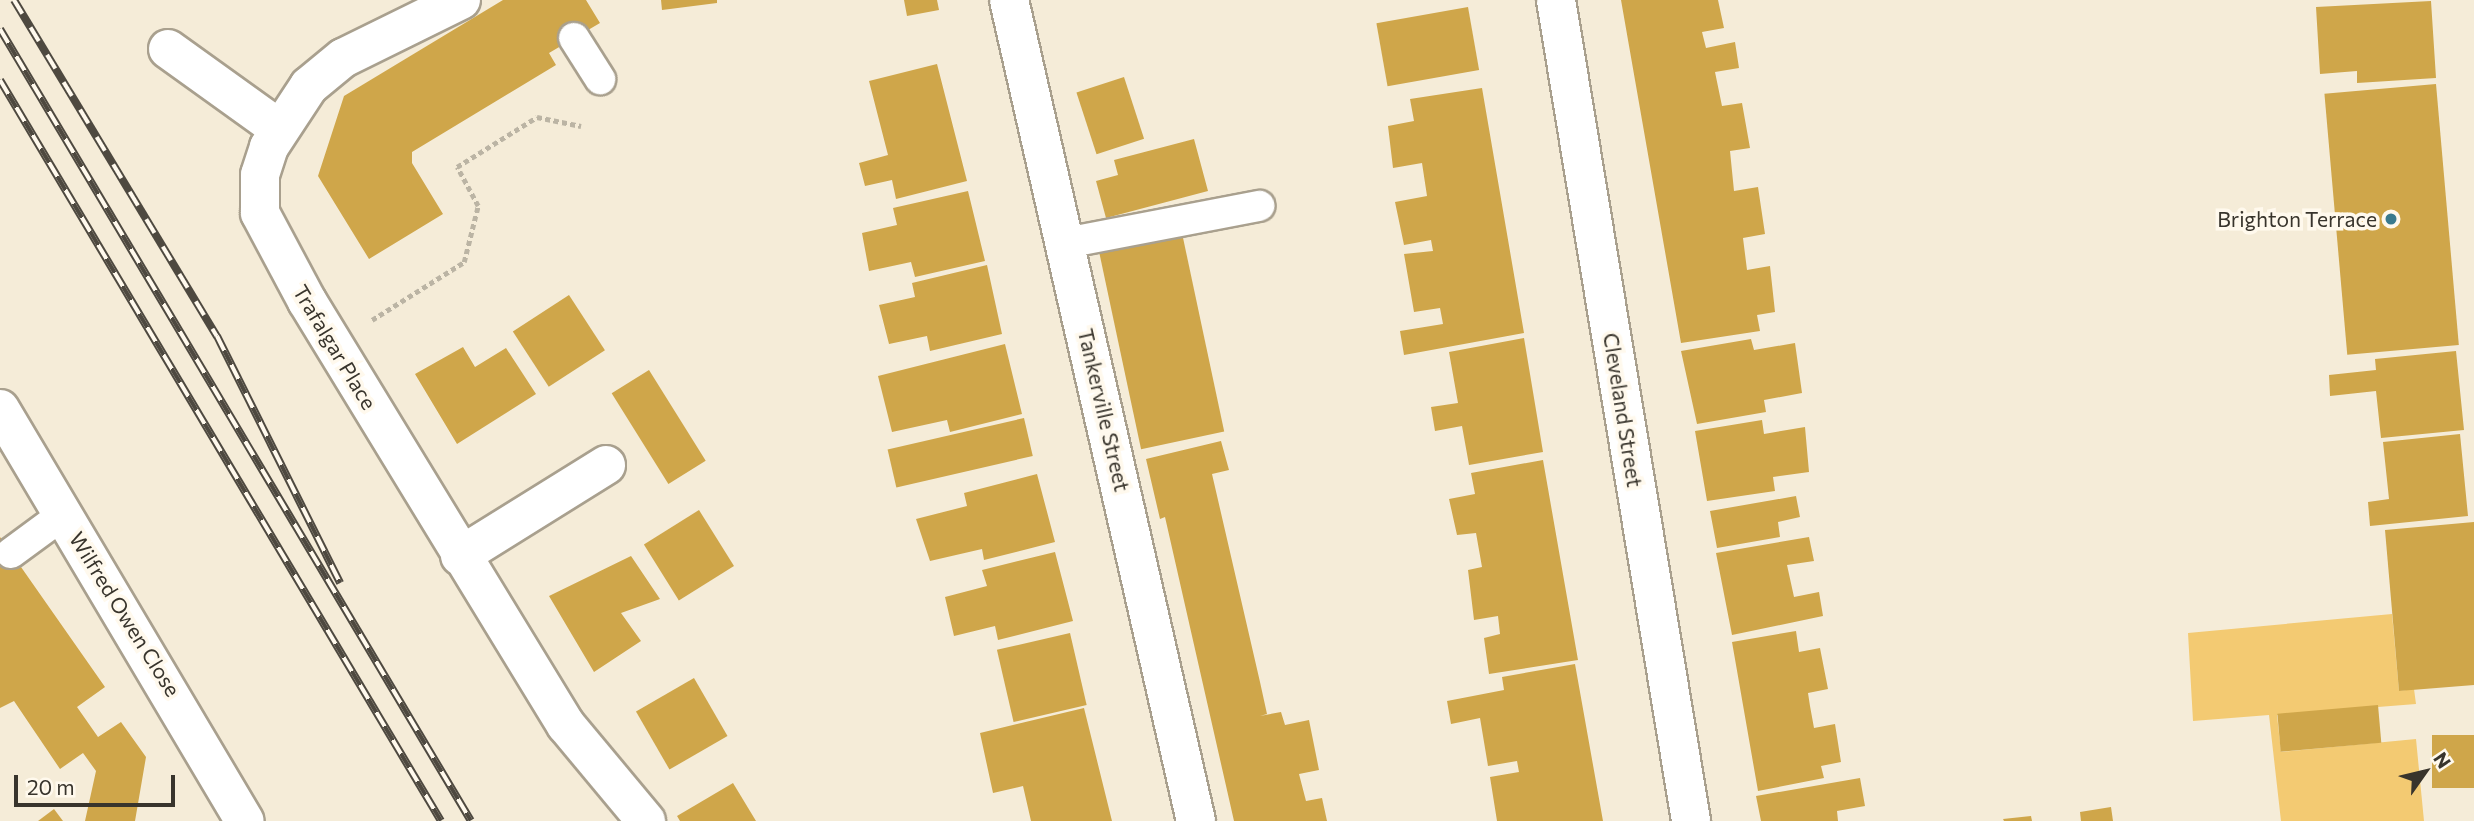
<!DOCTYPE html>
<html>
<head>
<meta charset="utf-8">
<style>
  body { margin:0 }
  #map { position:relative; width:2474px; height:821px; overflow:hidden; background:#f5ecd8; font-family:Commissioner,sans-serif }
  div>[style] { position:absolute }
  .green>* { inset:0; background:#f3ca72 }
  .building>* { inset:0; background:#cfa64a; transform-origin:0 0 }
  .path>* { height:4.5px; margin-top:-2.25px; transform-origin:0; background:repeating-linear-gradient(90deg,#bbb4a4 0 5px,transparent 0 8.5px) }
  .roads { filter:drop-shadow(2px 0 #a9a08e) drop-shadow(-2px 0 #a9a08e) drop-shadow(0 2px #a9a08e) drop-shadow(0 -2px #a9a08e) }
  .lane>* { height:30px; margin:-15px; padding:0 15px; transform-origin:15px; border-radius:15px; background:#fff }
  .street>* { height:38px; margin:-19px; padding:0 19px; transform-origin:19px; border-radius:19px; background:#fff }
  .rail>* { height:8px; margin-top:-4px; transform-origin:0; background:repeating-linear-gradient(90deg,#fff9ed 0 16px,#4e4940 0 32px); box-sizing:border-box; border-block:2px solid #4e4940 }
  .dots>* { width:19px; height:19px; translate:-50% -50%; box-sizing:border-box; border:4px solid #fff9ed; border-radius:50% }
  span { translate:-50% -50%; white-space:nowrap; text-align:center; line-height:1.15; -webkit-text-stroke:7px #fff9ed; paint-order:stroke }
  .poi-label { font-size:21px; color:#38342c }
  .right { translate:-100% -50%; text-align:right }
  .street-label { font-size:21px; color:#38342c }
  .north { position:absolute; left:2390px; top:737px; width:70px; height:70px; -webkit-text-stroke:5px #fff9ed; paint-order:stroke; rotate:56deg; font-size:19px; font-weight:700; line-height:28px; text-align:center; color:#38342c }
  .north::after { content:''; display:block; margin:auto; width:24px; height:32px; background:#38342c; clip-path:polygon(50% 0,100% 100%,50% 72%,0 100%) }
  .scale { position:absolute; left:14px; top:775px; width:161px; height:32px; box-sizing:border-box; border:4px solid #38342c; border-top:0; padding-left:9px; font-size:21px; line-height:24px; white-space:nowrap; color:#38342c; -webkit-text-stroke:5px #fff9ed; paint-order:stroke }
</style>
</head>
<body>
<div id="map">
  <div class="green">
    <i style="clip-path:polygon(2392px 614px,2399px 691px,2414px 689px,2416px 704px,2277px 715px,2281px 752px,2416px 739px,2424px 821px,2281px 821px,2269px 715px,2193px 721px,2188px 633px)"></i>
  </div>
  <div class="building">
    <i style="clip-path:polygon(503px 0,586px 0,600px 23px,549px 53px,556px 65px,412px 152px,412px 163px,443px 214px,369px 259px,318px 176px,344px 96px)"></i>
    <i style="clip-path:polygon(661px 0,717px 0,717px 3px,662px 10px)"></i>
    <i style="clip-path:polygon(904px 0,937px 0,939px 10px,907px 16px)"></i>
    <i style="clip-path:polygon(1621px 0,1718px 0,1724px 28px,1702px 32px,1706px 48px,1735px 42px,1739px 68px,1715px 72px,1722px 106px,1742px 103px,1750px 148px,1730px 151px,1734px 191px,1758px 187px,1765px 234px,1743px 238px,1747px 270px,1770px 266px,1775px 312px,1757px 315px,1760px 331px,1681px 343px)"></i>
    <i style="clip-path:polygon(2431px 1px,2436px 78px,2357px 83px,2357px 71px,2320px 74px,2316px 7px)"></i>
    <i style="left:1468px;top:7px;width:64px;height:93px;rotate:80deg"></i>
    <i style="clip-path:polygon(937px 64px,967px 181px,896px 199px,892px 180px,865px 186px,859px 163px,888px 155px,869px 81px)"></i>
    <i style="left:1124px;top:77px;width:65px;height:50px;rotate:72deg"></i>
    <i style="left:2436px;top:84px;width:262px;height:112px;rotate:85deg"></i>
    <i style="clip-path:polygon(1482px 88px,1524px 333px,1404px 355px,1400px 331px,1443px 324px,1440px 308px,1414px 312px,1404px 254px,1433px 251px,1431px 240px,1404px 245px,1395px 202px,1427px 196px,1422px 163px,1393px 168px,1388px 126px,1414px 121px,1410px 99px)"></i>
    <i style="clip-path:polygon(1194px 139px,1208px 191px,1106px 218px,1096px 181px,1118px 175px,1114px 160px)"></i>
    <i style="clip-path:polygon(968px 191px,985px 261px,915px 277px,911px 262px,869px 271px,862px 233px,897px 225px,893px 208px)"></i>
    <i style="left:1182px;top:233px;width:203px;height:85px;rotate:78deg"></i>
    <i style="clip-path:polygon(987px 265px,1002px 334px,930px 351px,927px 336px,889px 344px,879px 305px,915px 297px,912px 283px)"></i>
    <i style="left:569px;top:295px;width:66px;height:67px;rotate:57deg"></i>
    <i style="clip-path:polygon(1524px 338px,1543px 452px,1469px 465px,1462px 426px,1435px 431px,1431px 407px,1458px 403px,1449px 352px)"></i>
    <i style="clip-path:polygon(1751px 339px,1754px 350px,1795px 343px,1802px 393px,1764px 400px,1766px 412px,1697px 424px,1681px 351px)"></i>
    <i style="clip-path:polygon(1005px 344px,1022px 414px,950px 432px,947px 420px,892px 432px,878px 376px)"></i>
    <i style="clip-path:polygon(463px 347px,475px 367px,506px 348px,536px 394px,457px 444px,415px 374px)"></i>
    <i style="clip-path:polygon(2456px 351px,2464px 430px,2381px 438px,2376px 391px,2330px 396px,2329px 375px,2376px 370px,2375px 359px)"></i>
    <i style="left:649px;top:370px;width:107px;height:44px;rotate:58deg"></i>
    <i style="left:1024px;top:418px;width:39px;height:140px;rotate:77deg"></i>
    <i style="clip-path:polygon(1762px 420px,1764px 434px,1805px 427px,1809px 472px,1773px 477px,1775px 491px,1707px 501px,1695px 431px)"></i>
    <i style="clip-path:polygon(2460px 434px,2468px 516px,2370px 526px,2368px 502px,2389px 499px,2383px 442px)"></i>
    <i style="clip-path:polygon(1221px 441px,1229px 470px,1212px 474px,1260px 682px,1267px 714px,1260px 716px,1281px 712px,1285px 725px,1309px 720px,1319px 770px,1299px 774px,1306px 801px,1322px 798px,1327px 821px,1234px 821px,1165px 517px,1160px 519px,1146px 459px)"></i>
    <i style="clip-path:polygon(1543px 460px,1578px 660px,1489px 674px,1484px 638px,1500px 634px,1498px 616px,1474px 620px,1468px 570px,1482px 567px,1476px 533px,1457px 535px,1449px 499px,1475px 494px,1471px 473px)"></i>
    <i style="clip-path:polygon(1037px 474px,1055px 542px,984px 560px,982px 549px,930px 561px,916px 519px,967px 506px,964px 493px)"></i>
    <i style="clip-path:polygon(1796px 496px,1800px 517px,1778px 522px,1780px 537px,1717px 548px,1710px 511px)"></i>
    <i style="left:699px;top:510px;width:66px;height:65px;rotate:58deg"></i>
    <i style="clip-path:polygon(2474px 522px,2474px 685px,2399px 691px,2385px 530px)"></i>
    <i style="clip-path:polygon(0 537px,105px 687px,77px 707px,98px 737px,121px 722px,146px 757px,135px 821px,85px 821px,96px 771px,83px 753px,60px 769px,14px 701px,0 708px)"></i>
    <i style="clip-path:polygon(1809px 537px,1814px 561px,1787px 565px,1794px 597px,1819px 592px,1823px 616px,1732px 635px,1716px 553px)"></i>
    <i style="clip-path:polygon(1055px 552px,1073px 621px,998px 640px,995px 626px,954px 636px,945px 597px,987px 586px,982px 570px)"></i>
    <i style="clip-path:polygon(631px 556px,660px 599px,621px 613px,641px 641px,594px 672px,549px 596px)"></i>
    <i style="clip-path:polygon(1796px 631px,1799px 652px,1820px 648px,1828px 689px,1808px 693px,1810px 706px,1814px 728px,1835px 724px,1841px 762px,1821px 766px,1824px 778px,1758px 791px,1732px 642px)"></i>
    <i style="left:1070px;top:633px;width:74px;height:75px;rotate:77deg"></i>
    <i style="clip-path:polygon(1575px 664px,1603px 821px,1497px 821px,1490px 777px,1519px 772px,1517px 761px,1488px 766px,1480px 718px,1451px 724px,1447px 701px,1504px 690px,1502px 677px)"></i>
    <i style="left:694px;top:678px;width:67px;height:67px;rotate:60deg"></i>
    <i style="left:2378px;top:705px;width:38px;height:101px;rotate:85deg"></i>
    <i style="clip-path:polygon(1084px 708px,1112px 821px,1031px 821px,1023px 786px,993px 793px,980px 733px)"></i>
    <i style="left:2474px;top:735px;width:53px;height:42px;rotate:90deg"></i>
    <i style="clip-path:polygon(1860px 778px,1865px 806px,1837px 811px,1838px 821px,1761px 821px,1756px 796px)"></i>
    <i style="clip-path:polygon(733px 783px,756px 821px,680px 821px,677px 816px)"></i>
    <i style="clip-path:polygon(2111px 807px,2113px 821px,2081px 821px,2080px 812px)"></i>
    <i style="clip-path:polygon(54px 809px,63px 821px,38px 821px)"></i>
    <i style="clip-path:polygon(2031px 816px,2032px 821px,2004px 821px,2003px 819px)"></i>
  </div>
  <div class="path">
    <i style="left:372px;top:320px;width:109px;rotate:-32.2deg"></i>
    <i style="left:464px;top:262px;width:58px;rotate:-76deg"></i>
    <i style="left:478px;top:206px;width:44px;rotate:-118.3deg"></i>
    <i style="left:457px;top:167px;width:94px;rotate:-32deg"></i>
    <i style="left:537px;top:117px;width:45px;rotate:11.6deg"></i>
  </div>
  <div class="roads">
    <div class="lane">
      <i style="left:574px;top:38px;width:49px;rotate:57.6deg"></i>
      <i style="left:1066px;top:243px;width:197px;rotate:-10.9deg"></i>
      <i style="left:11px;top:553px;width:66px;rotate:-36.3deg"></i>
    </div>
    <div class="street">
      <i style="left:461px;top:0;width:131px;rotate:153.8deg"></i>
      <i style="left:343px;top:58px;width:44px;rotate:140.5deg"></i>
      <i style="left:309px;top:86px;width:73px;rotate:123.3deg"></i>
      <i style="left:269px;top:147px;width:29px;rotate:108deg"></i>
      <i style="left:260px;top:175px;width:38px;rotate:90deg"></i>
      <i style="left:260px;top:213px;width:100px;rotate:61.9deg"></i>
      <i style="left:307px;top:301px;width:497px;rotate:58.6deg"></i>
      <i style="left:566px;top:725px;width:125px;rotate:50.2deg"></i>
      <i style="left:1009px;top:0;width:842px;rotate:77.17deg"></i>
      <i style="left:1556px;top:0;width:832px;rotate:80.66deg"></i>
      <i style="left:168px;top:49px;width:135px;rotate:35.7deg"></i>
      <i style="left:0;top:409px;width:479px;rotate:59.3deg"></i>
      <i style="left:460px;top:556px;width:172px;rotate:-31.9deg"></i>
    </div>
  </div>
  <div class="rail">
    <i style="left:14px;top:0;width:393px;rotate:58.9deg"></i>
    <i style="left:217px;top:336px;width:276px;rotate:63.5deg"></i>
    <i style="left:0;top:29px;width:921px;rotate:59.26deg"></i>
    <i style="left:0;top:80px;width:862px;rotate:59.24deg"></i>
  </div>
  <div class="dots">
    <i style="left:2391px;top:219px;background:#3a7a8e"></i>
  </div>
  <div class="poi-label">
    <span class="right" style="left:2377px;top:219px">Brighton Terrace</span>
  </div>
  <div class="street-label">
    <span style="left:335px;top:347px;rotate:59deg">Trafalgar Place</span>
    <span style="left:1104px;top:410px;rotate:77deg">Tankerville Street</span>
    <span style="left:1623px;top:410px;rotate:81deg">Cleveland Street</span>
    <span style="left:125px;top:614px;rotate:58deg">Wilfred Owen Close</span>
  </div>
  <div class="north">N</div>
  <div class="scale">20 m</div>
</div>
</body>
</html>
